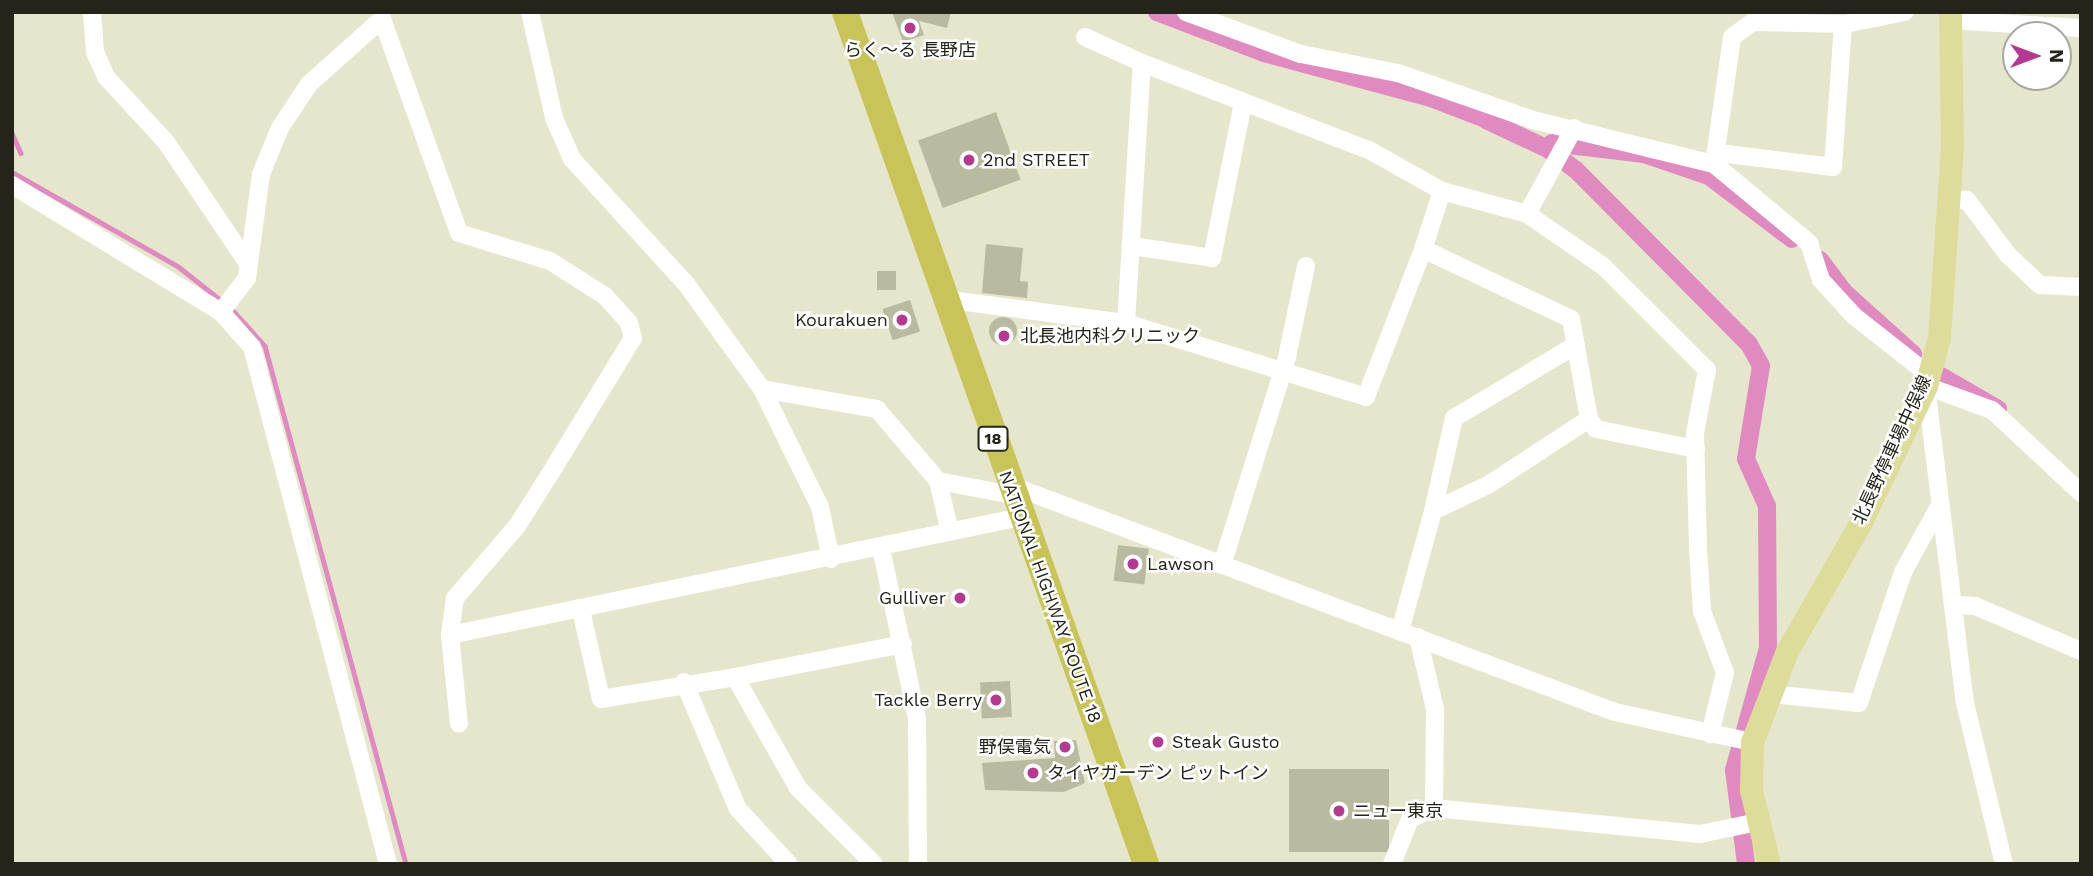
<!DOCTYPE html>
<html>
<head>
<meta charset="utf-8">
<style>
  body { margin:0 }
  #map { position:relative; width:2093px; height:876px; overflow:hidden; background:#e5e6cb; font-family:"Work Sans","Noto Sans JP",sans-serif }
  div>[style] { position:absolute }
  .stream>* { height:4.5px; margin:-2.25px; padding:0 2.25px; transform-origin:2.25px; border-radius:2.25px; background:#df8bc1 }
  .canal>* { height:18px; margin:-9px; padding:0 9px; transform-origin:9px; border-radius:9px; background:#df8bc1 }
  .building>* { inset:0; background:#babaa0; transform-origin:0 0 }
  .round { border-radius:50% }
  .minor>* { height:18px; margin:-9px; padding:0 9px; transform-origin:9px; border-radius:9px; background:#fff }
  .major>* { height:23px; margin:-11.5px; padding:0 11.5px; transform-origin:11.5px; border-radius:11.5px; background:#dedc9b }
  .highway>* { height:26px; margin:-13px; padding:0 13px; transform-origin:13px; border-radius:13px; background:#c8c459 }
  .dots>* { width:19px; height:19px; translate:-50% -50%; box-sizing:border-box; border:4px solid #fff; border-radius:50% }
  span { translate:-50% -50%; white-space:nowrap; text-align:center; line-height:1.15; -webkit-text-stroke:5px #fff; paint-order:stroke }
  .shield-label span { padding:2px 5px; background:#fff; border:2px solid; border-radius:5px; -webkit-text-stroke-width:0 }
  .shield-label { font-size:16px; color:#24241a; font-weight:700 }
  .poi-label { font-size:18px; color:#24241a }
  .left { translate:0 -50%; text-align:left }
  .right { translate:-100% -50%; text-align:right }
  .street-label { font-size:18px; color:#24241a }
  .frame { position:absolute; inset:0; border:14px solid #24241a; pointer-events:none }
  .north { position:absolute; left:2002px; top:21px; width:70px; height:70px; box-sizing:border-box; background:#fff; border:2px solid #a7a7a3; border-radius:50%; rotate:90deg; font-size:19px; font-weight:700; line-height:28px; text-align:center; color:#24241a }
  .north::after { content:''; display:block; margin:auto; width:24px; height:32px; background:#b23a90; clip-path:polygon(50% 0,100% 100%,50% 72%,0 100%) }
</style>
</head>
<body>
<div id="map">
  <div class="stream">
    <i style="left:12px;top:133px;width:22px;rotate:66deg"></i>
    <i style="left:12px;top:172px;width:192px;rotate:29.6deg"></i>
    <i style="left:179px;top:267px;width:55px;rotate:38.3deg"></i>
    <i style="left:229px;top:306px;width:54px;rotate:48deg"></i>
    <i style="left:265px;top:346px;width:537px;rotate:74.77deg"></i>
  </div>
  <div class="canal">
    <i style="left:1157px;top:12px;width:115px;rotate:21deg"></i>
    <i style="left:1264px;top:53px;width:173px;rotate:15.1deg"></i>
    <i style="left:1431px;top:98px;width:70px;rotate:21deg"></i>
    <i style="left:1486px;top:120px;width:68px;rotate:25.1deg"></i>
    <i style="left:1548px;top:149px;width:35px;rotate:37deg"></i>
    <i style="left:1576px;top:170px;width:245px;rotate:45.2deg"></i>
    <i style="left:1749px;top:344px;width:25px;rotate:61deg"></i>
    <i style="left:1761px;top:366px;width:94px;rotate:99.2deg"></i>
    <i style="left:1746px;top:459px;width:51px;rotate:65.9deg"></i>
    <i style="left:1767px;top:506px;width:142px;rotate:89.6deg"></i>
    <i style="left:1768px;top:648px;width:127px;rotate:105.6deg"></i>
    <i style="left:1734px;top:770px;width:95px;rotate:82.7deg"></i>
    <i style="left:1552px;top:143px;width:93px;rotate:6.8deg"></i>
    <i style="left:1644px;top:154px;width:69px;rotate:18.7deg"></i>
    <i style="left:1709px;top:176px;width:104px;rotate:37.2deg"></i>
    <i style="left:1820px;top:260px;width:40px;rotate:53deg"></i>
    <i style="left:1844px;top:292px;width:93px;rotate:41.9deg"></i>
    <i style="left:1941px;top:376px;width:66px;rotate:30.1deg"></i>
  </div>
  <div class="building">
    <i style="clip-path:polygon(892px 12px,951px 12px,947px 28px,919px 21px,924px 35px,903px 42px)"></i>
    <i style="left:996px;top:112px;width:72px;height:83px;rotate:70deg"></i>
    <i style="clip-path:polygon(986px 244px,1023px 248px,1020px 281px,1028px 282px,1027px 298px,982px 293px)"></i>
    <i style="left:877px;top:271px;width:19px;height:19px"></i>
    <i style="left:910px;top:300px;width:33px;height:29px;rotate:72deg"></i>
    <i class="round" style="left:989px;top:317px;width:28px;height:28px"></i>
    <i style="left:1118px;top:545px;width:31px;height:36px;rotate:7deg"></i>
    <i style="left:1010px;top:681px;width:36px;height:30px;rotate:87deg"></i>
    <i style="clip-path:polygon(1076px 740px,1085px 783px,1064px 792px,985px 790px,982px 763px,1055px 758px,1054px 741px)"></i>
    <i style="left:1289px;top:769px;width:100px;height:83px"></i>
  </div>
  <div class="minor">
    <i style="left:92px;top:12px;width:40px;rotate:85.7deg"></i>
    <i style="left:95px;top:52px;width:27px;rotate:66deg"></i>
    <i style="left:106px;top:77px;width:88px;rotate:47.3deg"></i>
    <i style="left:166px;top:142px;width:145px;rotate:56deg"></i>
    <i style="left:530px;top:12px;width:109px;rotate:77.2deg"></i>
    <i style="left:554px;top:118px;width:45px;rotate:66.3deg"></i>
    <i style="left:572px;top:159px;width:171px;rotate:47.6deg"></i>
    <i style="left:687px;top:285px;width:128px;rotate:54.2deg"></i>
    <i style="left:762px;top:389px;width:117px;rotate:9.9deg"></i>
    <i style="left:877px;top:409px;width:94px;rotate:49.7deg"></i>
    <i style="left:938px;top:481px;width:76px;rotate:10.6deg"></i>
    <i style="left:1186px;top:12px;width:122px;rotate:20.1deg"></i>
    <i style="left:1301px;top:54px;width:99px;rotate:11.1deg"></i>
    <i style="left:1398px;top:73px;width:143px;rotate:19.2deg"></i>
    <i style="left:1533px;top:120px;width:186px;rotate:13.7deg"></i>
    <i style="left:1714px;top:164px;width:124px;rotate:39.7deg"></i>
    <i style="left:1809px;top:243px;width:39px;rotate:72deg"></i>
    <i style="left:1821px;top:280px;width:49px;rotate:47.5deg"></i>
    <i style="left:1854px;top:316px;width:95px;rotate:38.2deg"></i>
    <i style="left:1949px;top:20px;width:132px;rotate:3.5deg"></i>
    <i style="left:1085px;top:37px;width:63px;rotate:24.5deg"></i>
    <i style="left:1719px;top:153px;width:115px;rotate:7deg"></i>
    <i style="left:1833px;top:167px;width:143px;rotate:-86deg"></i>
    <i style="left:1714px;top:164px;width:128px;rotate:-81.9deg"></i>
    <i style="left:1732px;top:37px;width:26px;rotate:-36deg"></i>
    <i style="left:1753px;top:22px;width:92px;rotate:1.2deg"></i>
    <i style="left:1845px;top:24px;width:61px;rotate:-11.3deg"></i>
    <i style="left:12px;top:185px;width:245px;rotate:31.3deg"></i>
    <i style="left:221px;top:312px;width:47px;rotate:48.5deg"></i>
    <i style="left:252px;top:347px;width:535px;rotate:75.26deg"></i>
    <i style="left:1442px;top:191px;width:61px;rotate:108.1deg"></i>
    <i style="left:1423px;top:249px;width:164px;rotate:25.3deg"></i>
    <i style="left:1571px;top:319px;width:102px;rotate:79.8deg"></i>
    <i style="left:1589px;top:419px;width:12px;rotate:55deg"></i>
    <i style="left:1596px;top:429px;width:102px;rotate:11.3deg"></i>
    <i style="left:1948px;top:199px;width:19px;rotate:3deg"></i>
    <i style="left:1967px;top:200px;width:69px;rotate:53.3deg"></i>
    <i style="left:2008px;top:255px;width:44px;rotate:43.2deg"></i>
    <i style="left:2040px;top:285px;width:41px;rotate:2.8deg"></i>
    <i style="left:1527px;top:214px;width:98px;rotate:-61.3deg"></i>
    <i style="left:1132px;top:246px;width:81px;rotate:8.5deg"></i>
    <i style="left:1212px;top:258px;width:158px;rotate:-78.7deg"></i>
    <i style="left:943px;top:299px;width:185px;rotate:7.5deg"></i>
    <i style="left:1126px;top:323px;width:251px;rotate:17.1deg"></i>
    <i style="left:1366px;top:397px;width:159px;rotate:-68.9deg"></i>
    <i style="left:221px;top:312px;width:43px;rotate:-52.6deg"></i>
    <i style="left:247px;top:278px;width:105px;rotate:-82.3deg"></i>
    <i style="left:261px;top:174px;width:50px;rotate:-67.6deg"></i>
    <i style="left:280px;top:128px;width:53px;rotate:-56.6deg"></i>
    <i style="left:309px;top:84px;width:98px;rotate:-41.7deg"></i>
    <i style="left:382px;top:19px;width:227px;rotate:70.2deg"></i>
    <i style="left:459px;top:233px;width:95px;rotate:17.1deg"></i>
    <i style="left:550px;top:261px;width:65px;rotate:32.5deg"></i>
    <i style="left:605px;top:296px;width:36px;rotate:48deg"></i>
    <i style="left:629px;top:323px;width:16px;rotate:75deg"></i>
    <i style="left:633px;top:338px;width:150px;rotate:121.4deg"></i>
    <i style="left:555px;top:466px;width:71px;rotate:122.3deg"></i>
    <i style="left:517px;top:526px;width:95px;rotate:130.7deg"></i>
    <i style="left:455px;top:598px;width:37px;rotate:98deg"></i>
    <i style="left:450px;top:635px;width:89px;rotate:84.2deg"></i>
    <i style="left:1126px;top:323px;width:260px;rotate:-86.5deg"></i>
    <i style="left:1142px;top:63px;width:243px;rotate:21deg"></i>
    <i style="left:1369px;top:150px;width:84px;rotate:29.3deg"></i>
    <i style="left:1442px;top:191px;width:88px;rotate:15.1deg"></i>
    <i style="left:1527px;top:214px;width:92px;rotate:34.4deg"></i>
    <i style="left:1603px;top:266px;width:147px;rotate:45deg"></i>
    <i style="left:1707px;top:370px;width:64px;rotate:100.8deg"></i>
    <i style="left:1695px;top:433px;width:115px;rotate:88.5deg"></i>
    <i style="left:1698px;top:548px;width:63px;rotate:86.4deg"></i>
    <i style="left:1702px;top:611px;width:66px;rotate:69.6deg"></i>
    <i style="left:1725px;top:673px;width:63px;rotate:103.8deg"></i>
    <i style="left:1926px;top:386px;width:319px;rotate:83deg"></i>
    <i style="left:1965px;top:703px;width:166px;rotate:76.4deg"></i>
    <i style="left:1926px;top:386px;width:70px;rotate:20deg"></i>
    <i style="left:1992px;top:410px;width:122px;rotate:43deg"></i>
    <i style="left:762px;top:389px;width:131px;rotate:63.8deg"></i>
    <i style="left:820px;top:507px;width:53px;rotate:78.1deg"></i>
    <i style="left:938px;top:481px;width:52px;rotate:76.8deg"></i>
    <i style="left:1010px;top:485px;width:646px;rotate:20.57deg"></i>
    <i style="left:1615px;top:712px;width:140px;rotate:12.4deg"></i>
    <i style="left:1433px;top:511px;width:95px;rotate:-77.3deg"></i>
    <i style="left:1454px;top:418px;width:142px;rotate:-30.9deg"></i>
    <i style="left:881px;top:548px;width:175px;rotate:78.1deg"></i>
    <i style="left:917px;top:719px;width:145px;rotate:89.6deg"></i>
    <i style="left:1222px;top:565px;width:218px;rotate:-72.6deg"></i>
    <i style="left:1287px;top:357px;width:93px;rotate:-78.2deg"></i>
    <i style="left:1956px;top:605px;width:19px;rotate:3deg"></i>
    <i style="left:1975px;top:606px;width:115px;rotate:23deg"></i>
    <i style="left:581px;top:610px;width:91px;rotate:77.3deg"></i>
    <i style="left:601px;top:699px;width:136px;rotate:-9.3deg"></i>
    <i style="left:735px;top:677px;width:128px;rotate:60.4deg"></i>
    <i style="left:798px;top:788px;width:107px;rotate:45deg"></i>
    <i style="left:1400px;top:631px;width:124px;rotate:-74.6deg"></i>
    <i style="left:1433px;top:511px;width:61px;rotate:-25.3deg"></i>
    <i style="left:1488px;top:485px;width:121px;rotate:-33.2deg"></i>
    <i style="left:450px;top:635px;width:583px;rotate:-11.68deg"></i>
    <i style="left:1418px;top:637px;width:74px;rotate:76.7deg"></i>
    <i style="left:1435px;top:709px;width:99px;rotate:90.6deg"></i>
    <i style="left:1434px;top:808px;width:267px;rotate:5.6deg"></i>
    <i style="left:1700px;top:834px;width:59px;rotate:-11.7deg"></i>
    <i style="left:735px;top:677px;width:171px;rotate:-11.1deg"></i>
    <i style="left:684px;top:682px;width:138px;rotate:67deg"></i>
    <i style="left:738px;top:809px;width:75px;rotate:47.2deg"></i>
    <i style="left:1770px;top:694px;width:89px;rotate:5.8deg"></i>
    <i style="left:1859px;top:703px;width:138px;rotate:-71.4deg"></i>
    <i style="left:1903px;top:572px;width:77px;rotate:-61.1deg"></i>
    <i style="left:1392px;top:864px;width:48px;rotate:-68.2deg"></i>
    <i style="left:1410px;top:819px;width:26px;rotate:-25deg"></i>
  </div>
  <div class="major">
    <i style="left:1769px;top:864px;width:76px;rotate:-103.7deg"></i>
    <i style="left:1751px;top:790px;width:48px;rotate:-88.8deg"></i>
    <i style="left:1752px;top:742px;width:97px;rotate:-69deg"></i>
    <i style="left:1787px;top:651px;width:149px;rotate:-60.2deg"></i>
    <i style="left:1861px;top:522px;width:151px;rotate:-64.5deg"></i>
    <i style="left:1926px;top:386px;width:51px;rotate:-75.1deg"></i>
    <i style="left:1939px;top:337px;width:191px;rotate:-86.1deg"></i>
    <i style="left:1952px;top:146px;width:134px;rotate:-90.9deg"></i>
  </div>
  <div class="highway">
    <i style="left:845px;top:12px;width:904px;rotate:70.54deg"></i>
  </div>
  <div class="dots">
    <i style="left:910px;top:28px;background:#b23a90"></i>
    <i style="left:969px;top:160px;background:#b23a90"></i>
    <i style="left:902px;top:320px;background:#b23a90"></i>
    <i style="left:1004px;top:336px;background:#b23a90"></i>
    <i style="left:1133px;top:564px;background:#b23a90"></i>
    <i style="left:960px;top:598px;background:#b23a90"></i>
    <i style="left:996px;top:700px;background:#b23a90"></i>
    <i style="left:1158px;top:742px;background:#b23a90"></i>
    <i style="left:1065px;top:747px;background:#b23a90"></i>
    <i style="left:1033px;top:773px;background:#b23a90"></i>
    <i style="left:1339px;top:811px;background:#b23a90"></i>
  </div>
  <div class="shield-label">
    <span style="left:993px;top:439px">18</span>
  </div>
  <div class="poi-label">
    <span style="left:910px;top:50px">らく〜る 長野店</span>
    <span class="left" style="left:983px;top:160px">2nd STREET</span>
    <span class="right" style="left:888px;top:320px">Kourakuen</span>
    <span class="left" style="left:1020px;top:336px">北長池内科クリニック</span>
    <span class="left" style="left:1147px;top:564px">Lawson</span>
    <span class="right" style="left:946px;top:598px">Gulliver</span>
    <span class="right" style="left:982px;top:700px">Tackle Berry</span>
    <span class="left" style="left:1172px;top:742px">Steak Gusto</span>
    <span class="right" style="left:1051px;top:747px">野俣電気</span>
    <span class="left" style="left:1047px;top:773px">タイヤガーデン ピットイン</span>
    <span class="left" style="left:1353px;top:811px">ニュー東京</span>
  </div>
  <div class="street-label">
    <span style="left:1892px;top:450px;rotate:-65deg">北長野停車場中俣線</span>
    <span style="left:1050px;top:597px;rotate:70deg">NATIONAL HIGHWAY ROUTE 18</span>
  </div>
  <div class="frame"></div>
  <div class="north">N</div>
</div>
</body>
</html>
